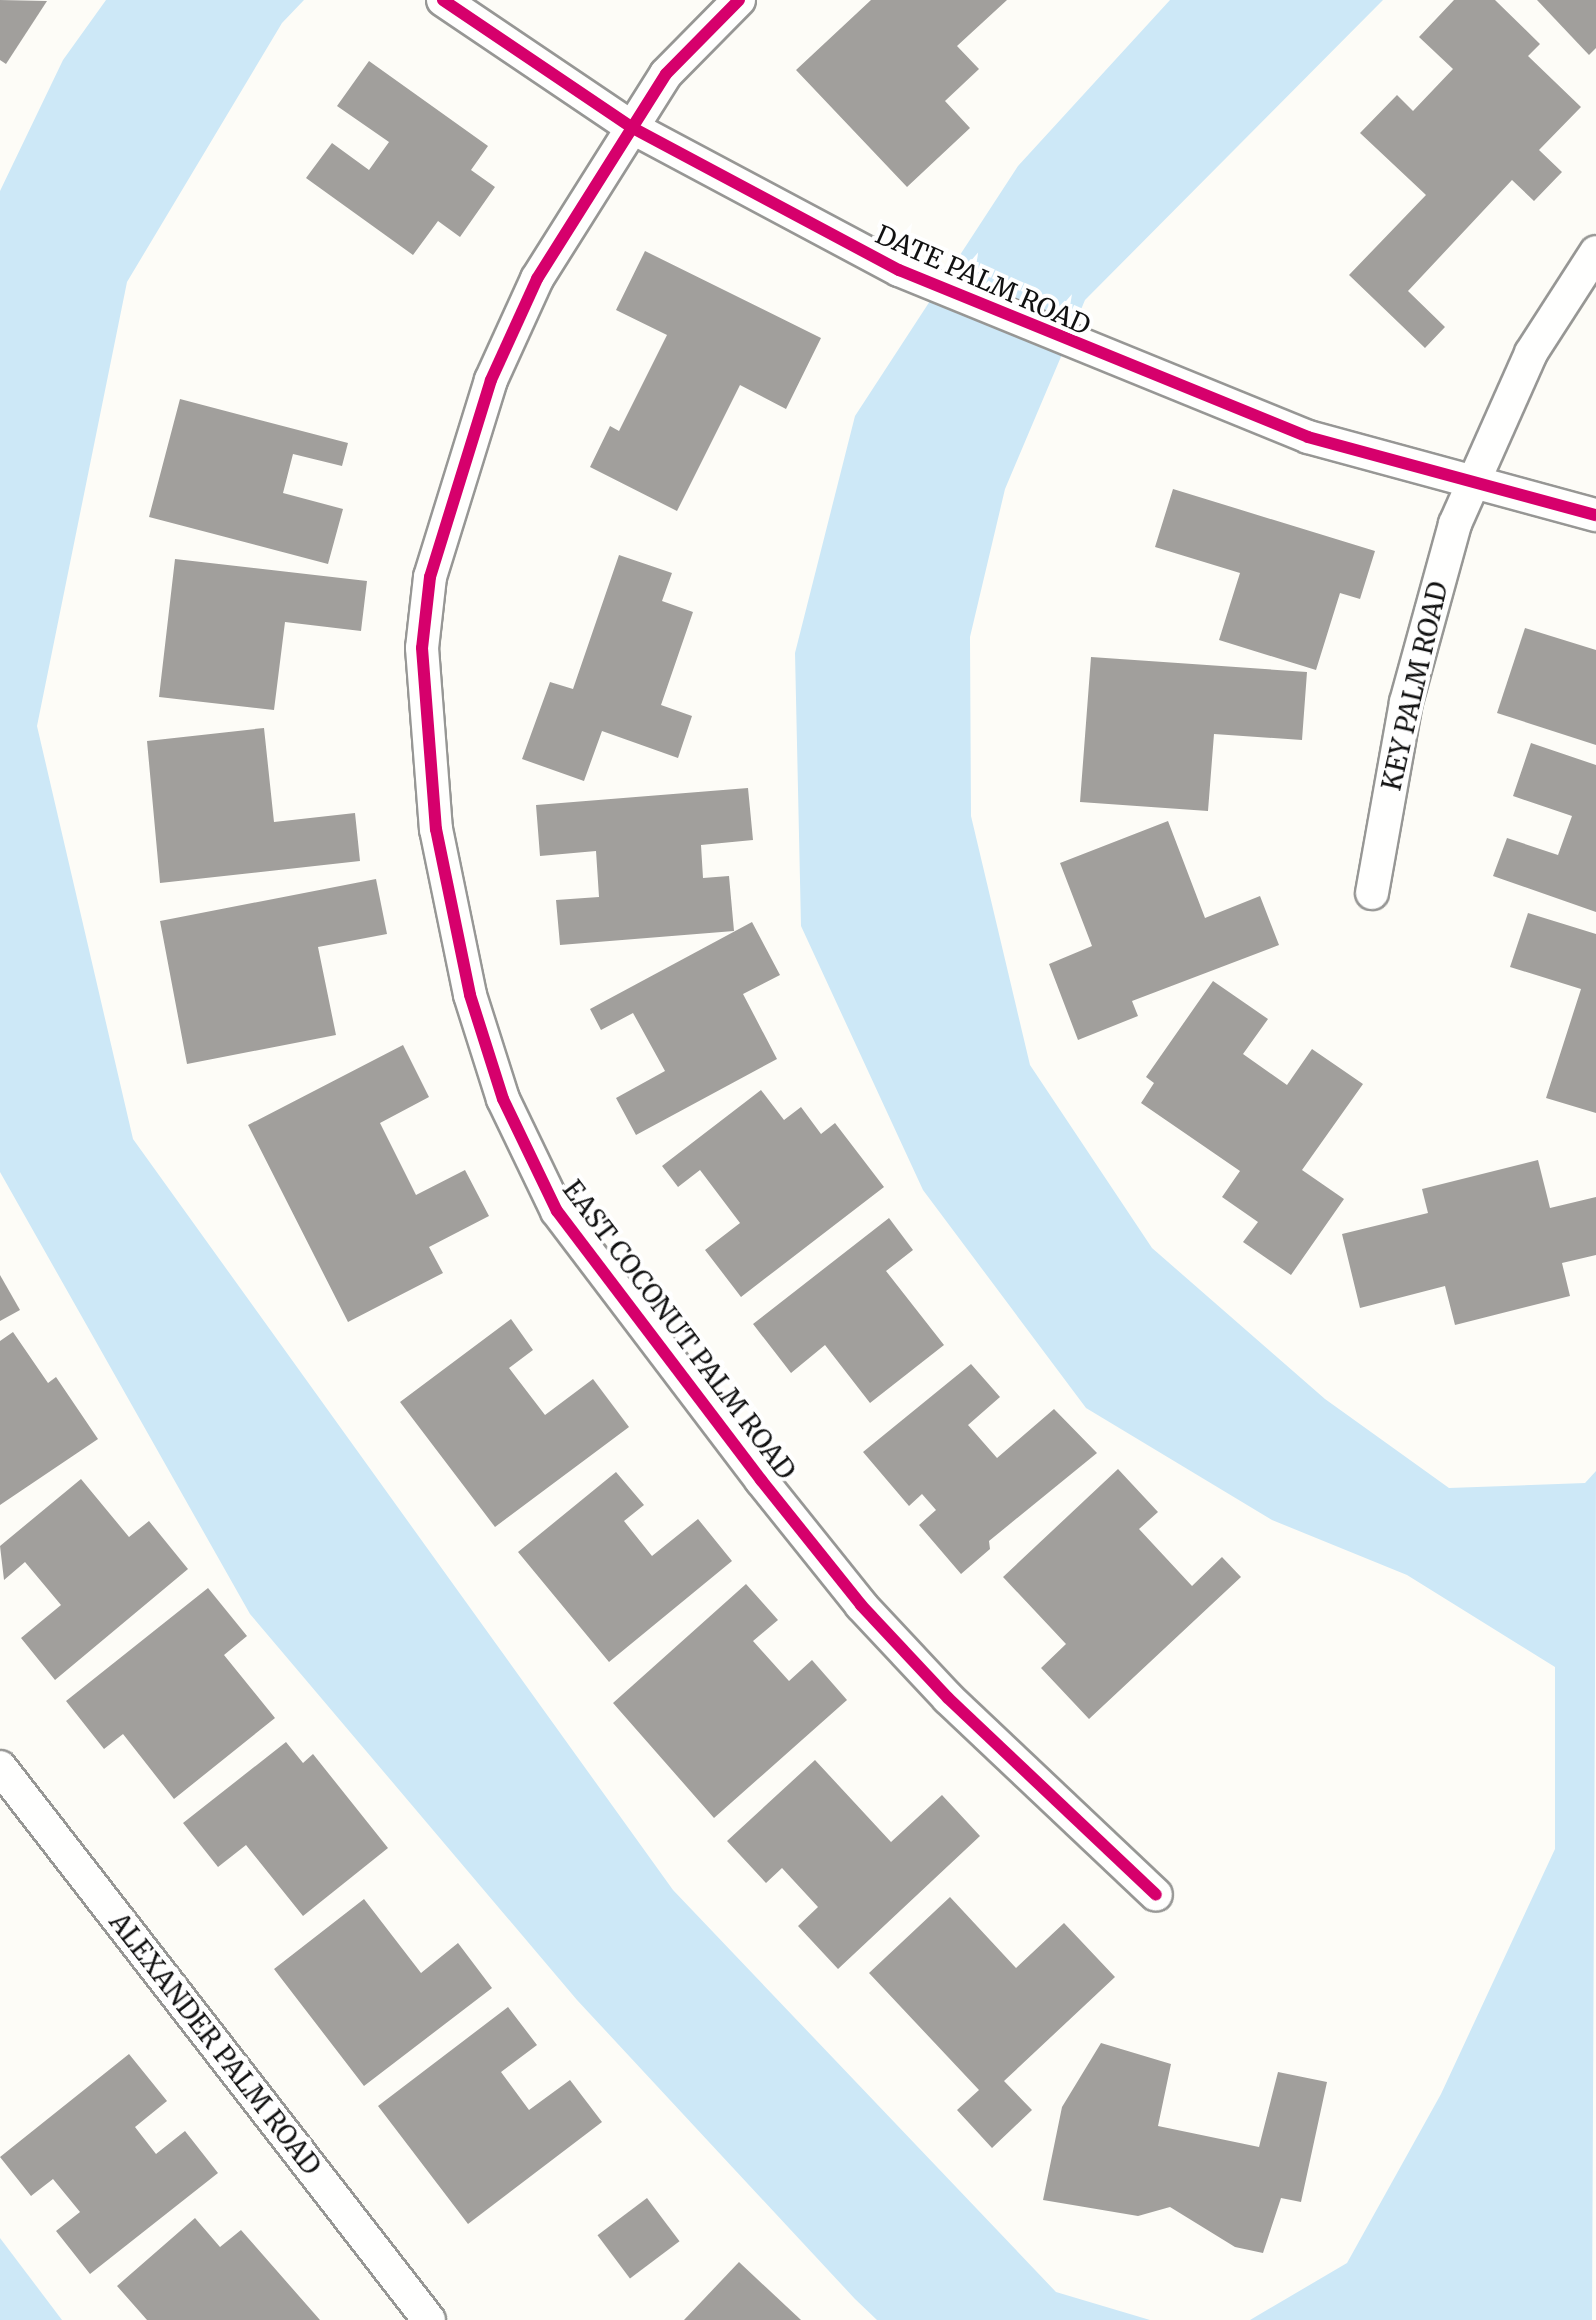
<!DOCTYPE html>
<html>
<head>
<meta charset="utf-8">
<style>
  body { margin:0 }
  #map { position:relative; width:1596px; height:2320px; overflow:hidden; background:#fdfcf7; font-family:Merriweather,serif }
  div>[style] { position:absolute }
  .water>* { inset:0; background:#cde8f7 }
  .building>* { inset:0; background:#a19f9c; transform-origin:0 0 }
  .roads { filter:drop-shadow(2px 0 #979795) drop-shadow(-2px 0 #979795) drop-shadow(0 2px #979795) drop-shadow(0 -2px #979795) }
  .street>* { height:32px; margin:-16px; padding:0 16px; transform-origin:16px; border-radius:16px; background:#fffffe }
  .cycleway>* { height:12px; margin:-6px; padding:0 6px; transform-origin:6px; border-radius:6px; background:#d6006c }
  span { translate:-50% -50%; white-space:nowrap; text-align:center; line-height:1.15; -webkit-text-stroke:8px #fff; paint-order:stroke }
  .street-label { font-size:26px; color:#111 }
</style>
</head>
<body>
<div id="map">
  <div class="water">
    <i style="clip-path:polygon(106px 0,304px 0,282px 23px,127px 282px,37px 726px,133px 1139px,673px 1890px,1056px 2292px,1150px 2320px,877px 2320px,855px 2299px,577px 2000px,250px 1614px,0 1172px,0 191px,63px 60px)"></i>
    <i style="clip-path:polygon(1170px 0,1383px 0,1085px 300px,1005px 489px,970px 637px,971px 816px,1030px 1065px,1152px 1248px,1325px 1399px,1449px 1488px,1585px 1483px,1596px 1471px,1592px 2320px,1250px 2320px,1347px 2263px,1441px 2094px,1555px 1849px,1555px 1667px,1407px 1575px,1272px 1520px,1086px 1408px,923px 1190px,801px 926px,795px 653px,855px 416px,1018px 166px)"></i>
    <i style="clip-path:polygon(0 2238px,62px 2320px,0 2320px)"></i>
  </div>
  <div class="building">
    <i style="clip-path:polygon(0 0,47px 1px,6px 64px,0 60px)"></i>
    <i style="clip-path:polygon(871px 0,1007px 0,957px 46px,979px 69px,945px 101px,970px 128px,907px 187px,796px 70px)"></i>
    <i style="clip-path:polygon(1454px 0,1495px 0,1540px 44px,1528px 56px,1581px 107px,1539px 150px,1562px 172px,1534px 201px,1512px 180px,1408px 291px,1445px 327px,1425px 348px,1349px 275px,1426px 195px,1360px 133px,1397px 95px,1413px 111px,1453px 69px,1419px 37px)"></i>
    <i style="clip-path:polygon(1537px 0,1596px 0,1596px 48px,1589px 55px)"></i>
    <i style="clip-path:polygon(369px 61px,488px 146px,471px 170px,495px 187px,460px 237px,438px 221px,413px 255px,306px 178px,332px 143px,369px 170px,389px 142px,337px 106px)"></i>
    <i style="clip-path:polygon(645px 251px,821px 338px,786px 409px,740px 385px,677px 511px,590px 467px,610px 426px,619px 431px,667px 335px,616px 310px)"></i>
    <i style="clip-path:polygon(180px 399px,348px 443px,342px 466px,293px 454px,283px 493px,343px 509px,328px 564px,149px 517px)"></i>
    <i style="clip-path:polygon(1173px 489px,1375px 551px,1360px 599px,1340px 593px,1316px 670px,1219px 640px,1240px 573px,1155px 547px)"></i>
    <i style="clip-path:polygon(619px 555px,672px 573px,662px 601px,693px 612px,661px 705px,692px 716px,678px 758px,602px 731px,584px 781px,522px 759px,550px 682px,573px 689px)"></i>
    <i style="clip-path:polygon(175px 559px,367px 581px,361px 631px,285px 622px,274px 710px,159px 697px)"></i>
    <i style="clip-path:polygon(1525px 628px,1596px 650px,1596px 745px,1497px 713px)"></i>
    <i style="clip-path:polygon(1091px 657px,1307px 672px,1302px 740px,1214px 734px,1208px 811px,1080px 802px)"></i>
    <i style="clip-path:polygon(264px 728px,274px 822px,355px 813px,360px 861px,160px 883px,147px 741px)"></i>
    <i style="clip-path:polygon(1531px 743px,1596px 765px,1596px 912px,1493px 876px,1507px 838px,1558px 855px,1572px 816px,1513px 796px)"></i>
    <i style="clip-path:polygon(748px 788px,753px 840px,701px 845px,703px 878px,729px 876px,734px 931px,560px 945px,556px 900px,599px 897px,596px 851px,540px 856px,536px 805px)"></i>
    <i style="clip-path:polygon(1168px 821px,1205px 918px,1260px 896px,1279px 945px,1132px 1001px,1138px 1016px,1078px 1040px,1049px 964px,1092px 946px,1060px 863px)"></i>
    <i style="clip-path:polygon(376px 879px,387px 934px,318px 947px,336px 1035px,187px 1064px,160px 921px)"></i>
    <i style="clip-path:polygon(1528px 913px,1596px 934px,1596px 1113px,1546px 1098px,1581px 989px,1510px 967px)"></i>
    <i style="clip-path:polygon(752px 922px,780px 975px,743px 994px,777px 1059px,636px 1135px,616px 1098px,665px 1071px,633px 1013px,601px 1030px,590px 1009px)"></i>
    <i style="clip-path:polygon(1213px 981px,1268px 1019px,1243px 1054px,1287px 1085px,1312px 1049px,1363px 1084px,1302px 1170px,1344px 1199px,1291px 1275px,1243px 1242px,1258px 1222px,1222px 1197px,1240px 1171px,1141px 1103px,1154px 1083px,1146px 1077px)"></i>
    <i style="clip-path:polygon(403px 1045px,429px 1097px,380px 1123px,416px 1195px,465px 1170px,489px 1216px,429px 1247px,443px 1273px,348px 1322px,248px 1125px)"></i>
    <i style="clip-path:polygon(761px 1090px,784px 1120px,801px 1107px,821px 1134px,835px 1123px,884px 1187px,741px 1297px,705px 1250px,740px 1223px,700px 1170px,678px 1187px,662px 1166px)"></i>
    <i style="clip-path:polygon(1538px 1160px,1550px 1208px,1596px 1197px,1596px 1255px,1562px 1263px,1570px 1296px,1455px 1325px,1445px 1286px,1360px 1308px,1342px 1234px,1428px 1213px,1422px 1189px)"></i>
    <i style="clip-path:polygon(889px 1218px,913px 1250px,886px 1271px,944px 1345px,870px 1403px,825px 1345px,791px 1373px,753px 1324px)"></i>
    <i style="clip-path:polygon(0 1275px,20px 1310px,0 1321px)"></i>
    <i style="clip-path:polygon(511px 1319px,533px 1350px,509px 1368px,545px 1415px,593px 1379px,629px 1427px,495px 1527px,400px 1402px)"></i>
    <i style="clip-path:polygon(13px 1332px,48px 1383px,56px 1377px,98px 1439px,0 1505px,0 1341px)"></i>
    <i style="clip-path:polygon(971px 1364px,1000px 1397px,968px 1425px,997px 1458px,1054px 1409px,1097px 1453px,989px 1541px,990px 1549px,961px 1574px,919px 1525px,936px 1510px,922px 1494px,909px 1506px,863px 1452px)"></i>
    <i style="clip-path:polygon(1118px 1469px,1158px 1512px,1139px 1529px,1192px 1586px,1222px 1557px,1241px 1577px,1089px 1719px,1041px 1668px,1066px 1644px,1003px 1577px)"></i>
    <i style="clip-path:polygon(616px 1472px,644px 1505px,624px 1521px,652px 1556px,698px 1519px,732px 1561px,609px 1662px,518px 1552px)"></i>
    <i style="clip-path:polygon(81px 1479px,129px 1537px,149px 1521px,188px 1569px,55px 1680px,21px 1638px,61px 1605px,25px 1562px,4px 1580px,0 1546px)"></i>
    <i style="clip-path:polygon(746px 1584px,778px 1620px,753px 1641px,789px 1681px,812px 1660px,847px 1700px,714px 1818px,613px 1703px)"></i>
    <i style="clip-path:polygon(208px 1588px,247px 1636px,224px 1655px,275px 1718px,174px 1799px,123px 1734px,104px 1749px,66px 1701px)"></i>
    <i style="clip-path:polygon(286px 1742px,303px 1763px,313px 1754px,388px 1848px,303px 1916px,246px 1845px,218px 1867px,183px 1823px)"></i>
    <i style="clip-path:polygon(815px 1760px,891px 1842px,942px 1795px,980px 1836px,838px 1969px,798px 1926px,818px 1907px,782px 1868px,766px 1883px,727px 1841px)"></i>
    <i style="clip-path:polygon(950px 1897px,1016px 1968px,1064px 1923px,1115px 1977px,1004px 2081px,1032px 2110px,992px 2148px,957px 2110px,979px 2090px,869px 1973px)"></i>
    <i style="clip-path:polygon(364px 1899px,421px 1973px,458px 1943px,492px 1988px,364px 2086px,274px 1969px)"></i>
    <i style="clip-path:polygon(508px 2007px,537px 2045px,501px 2072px,529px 2110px,570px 2080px,602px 2122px,468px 2224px,378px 2106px)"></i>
    <i style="clip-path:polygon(1101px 2043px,1171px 2064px,1158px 2126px,1259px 2147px,1278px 2072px,1327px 2082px,1301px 2202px,1281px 2198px,1263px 2253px,1235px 2247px,1170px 2207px,1138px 2216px,1043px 2200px,1062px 2107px)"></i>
    <i style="clip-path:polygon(129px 2054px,167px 2101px,135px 2127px,156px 2154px,185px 2131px,218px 2173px,90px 2274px,56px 2231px,80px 2212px,53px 2179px,31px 2196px,0 2157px)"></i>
    <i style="left:647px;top:2198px;width:54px;height:62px;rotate:53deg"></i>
    <i style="clip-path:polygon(195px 2218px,220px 2247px,241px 2230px,320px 2320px,147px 2320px,117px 2286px)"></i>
    <i style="clip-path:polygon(739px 2262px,801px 2320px,684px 2320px)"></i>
  </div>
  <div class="roads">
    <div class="street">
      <i style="left:443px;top:0;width:227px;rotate:34deg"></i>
      <i style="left:631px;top:127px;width:304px;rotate:28.1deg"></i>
      <i style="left:899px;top:270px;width:442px;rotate:22.2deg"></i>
      <i style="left:1308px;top:437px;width:298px;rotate:15.2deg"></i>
      <i style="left:739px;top:0;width:104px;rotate:134.6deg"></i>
      <i style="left:666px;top:74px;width:242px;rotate:122.2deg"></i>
      <i style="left:537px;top:279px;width:111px;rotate:114.5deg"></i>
      <i style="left:491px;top:380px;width:206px;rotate:107.2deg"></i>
      <i style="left:430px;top:577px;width:71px;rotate:96.4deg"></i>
      <i style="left:422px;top:648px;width:182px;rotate:85.6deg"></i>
      <i style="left:436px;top:829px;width:169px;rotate:78.4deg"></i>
      <i style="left:470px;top:995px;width:109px;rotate:72.4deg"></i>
      <i style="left:503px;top:1099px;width:124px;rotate:64.3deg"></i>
      <i style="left:557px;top:1211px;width:338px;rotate:52.8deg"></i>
      <i style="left:761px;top:1480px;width:160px;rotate:51.3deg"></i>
      <i style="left:861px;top:1605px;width:127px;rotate:46.9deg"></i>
      <i style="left:948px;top:1698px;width:286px;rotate:43.4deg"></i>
      <i style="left:1372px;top:893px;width:194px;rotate:-79.9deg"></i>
      <i style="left:1406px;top:702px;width:185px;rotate:-74.6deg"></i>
      <i style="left:1455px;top:524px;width:187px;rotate:-66deg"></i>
      <i style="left:1531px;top:353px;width:120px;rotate:-57.2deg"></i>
      <i style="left:0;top:1767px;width:700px;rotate:52.2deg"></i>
    </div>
  </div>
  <div class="cycleway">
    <i style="left:443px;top:0;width:227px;rotate:34deg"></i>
    <i style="left:631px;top:127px;width:304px;rotate:28.1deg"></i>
    <i style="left:899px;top:270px;width:442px;rotate:22.2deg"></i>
    <i style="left:1308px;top:437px;width:298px;rotate:15.2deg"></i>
    <i style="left:739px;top:0;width:104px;rotate:134.6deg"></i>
    <i style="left:666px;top:74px;width:242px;rotate:122.2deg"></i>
    <i style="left:537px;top:279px;width:111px;rotate:114.5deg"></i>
    <i style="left:491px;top:380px;width:206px;rotate:107.2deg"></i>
    <i style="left:430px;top:577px;width:71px;rotate:96.4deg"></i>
    <i style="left:422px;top:648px;width:182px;rotate:85.6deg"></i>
    <i style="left:436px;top:829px;width:169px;rotate:78.4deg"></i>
    <i style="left:470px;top:995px;width:109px;rotate:72.4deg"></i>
    <i style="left:503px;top:1099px;width:124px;rotate:64.3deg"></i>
    <i style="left:557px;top:1211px;width:338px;rotate:52.8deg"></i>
    <i style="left:761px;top:1480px;width:160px;rotate:51.3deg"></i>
    <i style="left:861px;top:1605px;width:127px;rotate:46.9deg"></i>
    <i style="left:948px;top:1698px;width:286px;rotate:43.4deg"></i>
  </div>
  <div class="street-label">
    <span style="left:983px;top:280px;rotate:24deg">DATE PALM ROAD</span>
    <span style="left:1415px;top:686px;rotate:-77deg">KEY PALM ROAD</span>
    <span style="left:679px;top:1330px;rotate:53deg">EAST COCONUT PALM ROAD</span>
    <span style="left:215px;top:2044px;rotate:52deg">ALEXANDER PALM ROAD</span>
  </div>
</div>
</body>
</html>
